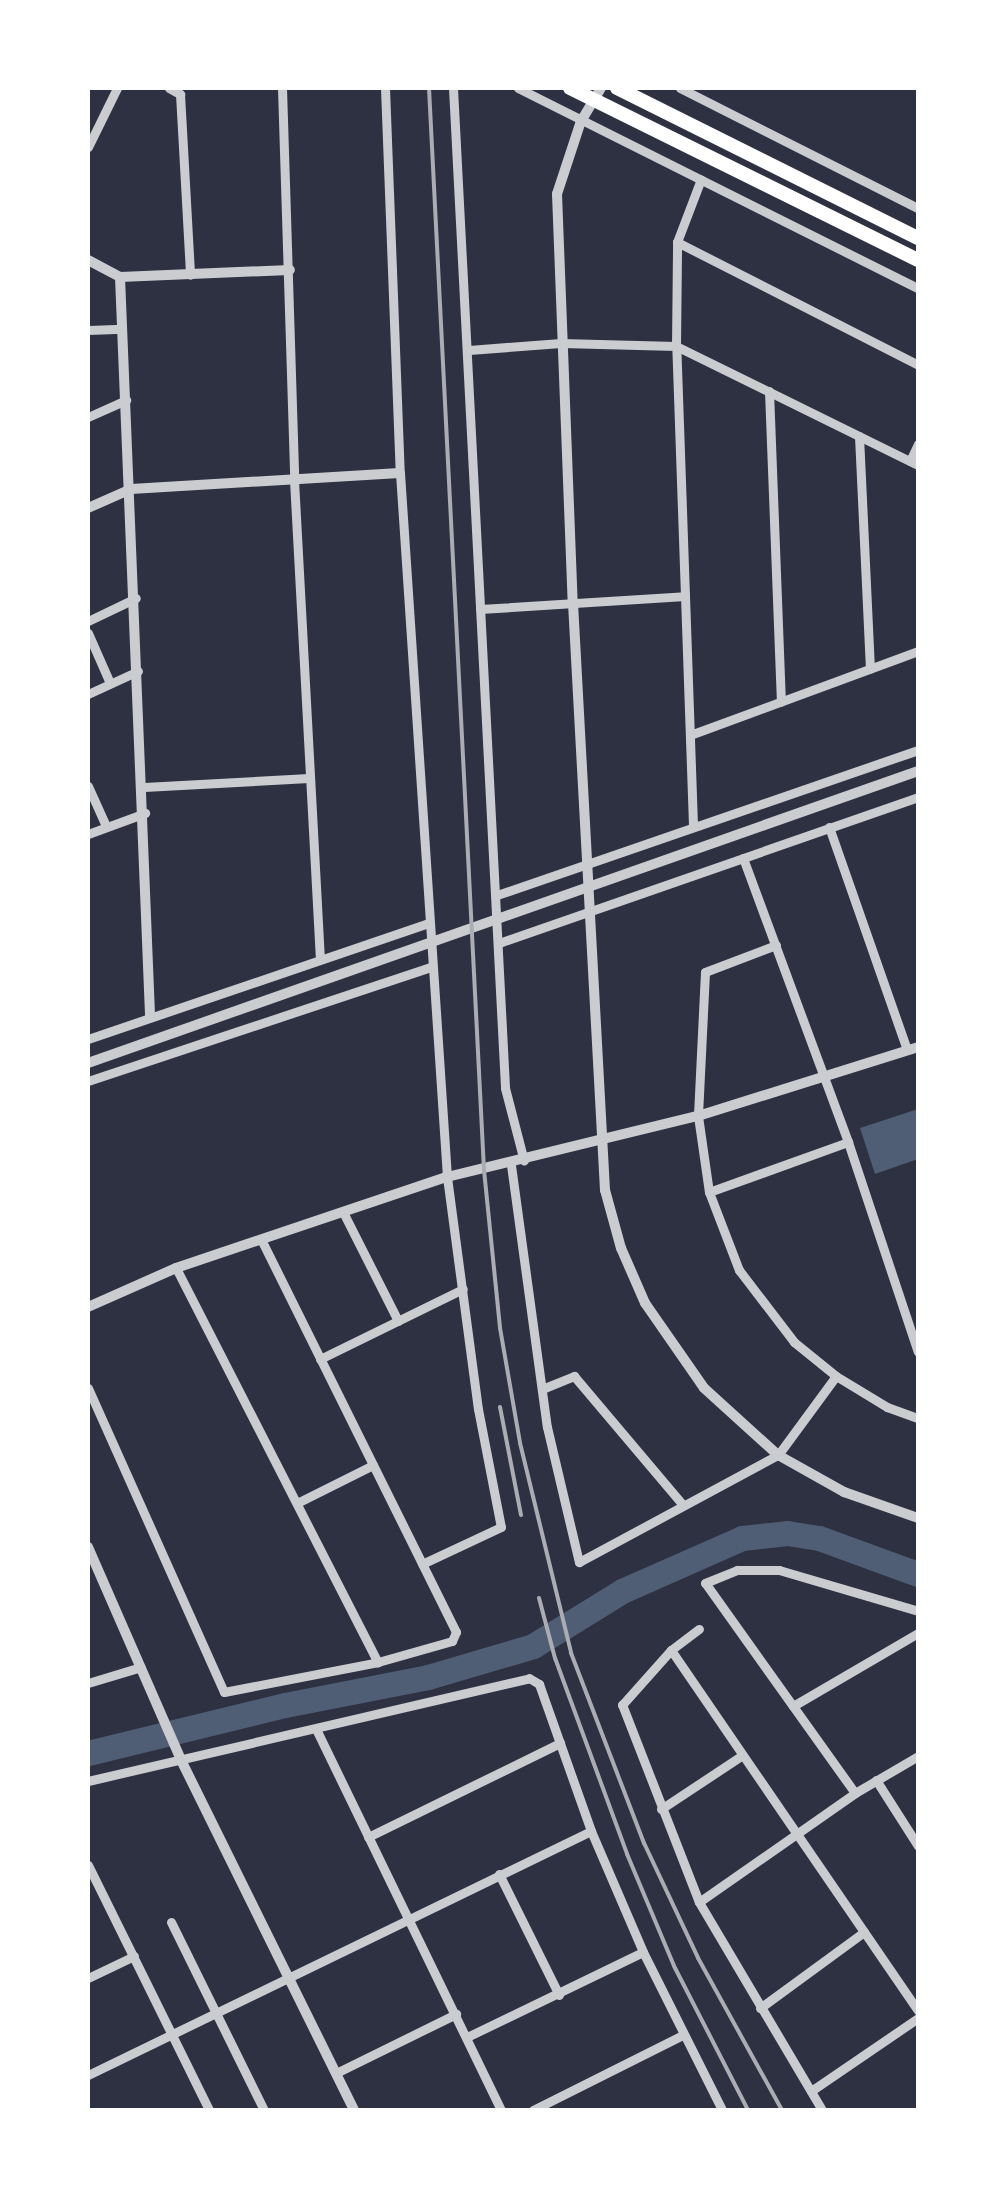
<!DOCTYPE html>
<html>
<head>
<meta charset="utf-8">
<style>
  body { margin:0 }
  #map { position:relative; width:1006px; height:2198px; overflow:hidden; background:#2d3142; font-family:"Open Sans",sans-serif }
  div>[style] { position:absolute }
  .water>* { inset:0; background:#4f5d75 }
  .river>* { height:25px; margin:-12.5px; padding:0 12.5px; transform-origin:12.5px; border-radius:12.5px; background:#4f5d75 }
  .minor>* { height:9px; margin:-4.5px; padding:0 4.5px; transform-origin:4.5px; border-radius:4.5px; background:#caccd0 }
  .tertiary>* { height:10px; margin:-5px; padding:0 5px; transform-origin:5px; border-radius:5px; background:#caccd0 }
  .trunk>* { height:14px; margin:-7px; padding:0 7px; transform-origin:7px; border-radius:7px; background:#fff }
  .rail>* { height:4px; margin:-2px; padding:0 2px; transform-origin:2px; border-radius:2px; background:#abadb3 }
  span { translate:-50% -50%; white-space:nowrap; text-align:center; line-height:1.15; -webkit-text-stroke:8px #fff; paint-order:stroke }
  .frame { position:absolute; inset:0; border:90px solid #fff; pointer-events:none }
</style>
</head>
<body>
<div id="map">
  <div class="water">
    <i style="clip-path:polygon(918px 1109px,918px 1159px,875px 1174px,860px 1128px)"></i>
  </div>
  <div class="river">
    <i style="left:88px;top:1753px;width:203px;rotate:-13.7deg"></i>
    <i style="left:285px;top:1705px;width:146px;rotate:-11.1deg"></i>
    <i style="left:428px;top:1677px;width:109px;rotate:-16.4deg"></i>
    <i style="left:533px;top:1646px;width:105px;rotate:-31.7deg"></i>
    <i style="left:622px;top:1591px;width:131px;rotate:-23.8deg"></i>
    <i style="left:742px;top:1538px;width:45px;rotate:-6.3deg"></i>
    <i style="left:787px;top:1533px;width:32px;rotate:9deg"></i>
    <i style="left:819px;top:1538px;width:105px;rotate:20deg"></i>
  </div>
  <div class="minor">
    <i style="left:169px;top:88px;width:13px;rotate:29deg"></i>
    <i style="left:180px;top:94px;width:181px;rotate:86.8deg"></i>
    <i style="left:282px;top:88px;width:392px;rotate:88.2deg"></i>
    <i style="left:294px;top:480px;width:477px;rotate:86.9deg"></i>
    <i style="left:385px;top:88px;width:385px;rotate:87.8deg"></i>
    <i style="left:400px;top:473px;width:706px;rotate:86.18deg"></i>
    <i style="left:447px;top:1177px;width:234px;rotate:82.4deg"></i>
    <i style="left:478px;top:1409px;width:120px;rotate:79deg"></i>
    <i style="left:501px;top:1527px;width:87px;rotate:154.9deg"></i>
    <i style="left:453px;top:88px;width:1001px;rotate:87.02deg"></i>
    <i style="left:505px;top:1088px;width:75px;rotate:75.4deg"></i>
    <i style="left:518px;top:88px;width:447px;rotate:26.6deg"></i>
    <i style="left:680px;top:88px;width:267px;rotate:26.8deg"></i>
    <i style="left:88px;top:147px;width:66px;rotate:-63.8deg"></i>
    <i style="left:677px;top:242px;width:271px;rotate:27deg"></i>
    <i style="left:88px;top:330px;width:34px;rotate:-2deg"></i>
    <i style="left:469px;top:350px;width:92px;rotate:-4.4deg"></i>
    <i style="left:561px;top:343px;width:115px;rotate:1.5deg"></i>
    <i style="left:676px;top:346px;width:270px;rotate:26.2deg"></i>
    <i style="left:769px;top:391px;width:311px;rotate:87.8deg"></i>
    <i style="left:88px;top:417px;width:42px;rotate:-24.1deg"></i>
    <i style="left:859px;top:436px;width:233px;rotate:87.3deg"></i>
    <i style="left:910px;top:461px;width:19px;rotate:-65deg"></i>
    <i style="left:480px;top:609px;width:205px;rotate:-3.6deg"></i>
    <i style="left:88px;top:621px;width:53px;rotate:-25.6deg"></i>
    <i style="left:88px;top:633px;width:55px;rotate:66.3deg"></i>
    <i style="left:88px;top:694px;width:55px;rotate:-24.7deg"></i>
    <i style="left:690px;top:735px;width:243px;rotate:-20.2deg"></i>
    <i style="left:88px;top:786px;width:44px;rotate:65.8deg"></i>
    <i style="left:144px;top:787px;width:165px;rotate:-3.1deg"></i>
    <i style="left:693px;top:825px;width:479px;rotate:-92deg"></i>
    <i style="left:676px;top:346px;width:104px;rotate:-89.4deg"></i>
    <i style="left:677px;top:242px;width:67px;rotate:-69.1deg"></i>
    <i style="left:829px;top:827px;width:236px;rotate:70.7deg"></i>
    <i style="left:88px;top:834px;width:61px;rotate:-20.2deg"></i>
    <i style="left:743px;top:858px;width:303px;rotate:69.7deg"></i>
    <i style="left:848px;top:1142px;width:221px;rotate:71.6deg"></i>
    <i style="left:497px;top:895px;width:445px;rotate:-19deg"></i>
    <i style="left:499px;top:943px;width:444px;rotate:-19.2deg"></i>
    <i style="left:776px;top:945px;width:76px;rotate:159.2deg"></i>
    <i style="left:705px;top:972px;width:144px;rotate:92.8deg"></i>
    <i style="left:698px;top:1116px;width:77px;rotate:81.8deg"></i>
    <i style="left:709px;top:1192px;width:84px;rotate:69deg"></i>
    <i style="left:739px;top:1270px;width:91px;rotate:52.6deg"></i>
    <i style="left:794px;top:1342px;width:54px;rotate:39deg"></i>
    <i style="left:836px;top:1376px;width:60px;rotate:31.3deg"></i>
    <i style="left:887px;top:1407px;width:33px;rotate:20deg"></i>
    <i style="left:88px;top:1039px;width:359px;rotate:-18.8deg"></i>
    <i style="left:88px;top:1081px;width:360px;rotate:-18.4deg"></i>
    <i style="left:511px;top:1165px;width:264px;rotate:82.2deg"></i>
    <i style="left:547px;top:1427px;width:139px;rotate:76.7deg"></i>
    <i style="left:579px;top:1562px;width:226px;rotate:-28.3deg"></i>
    <i style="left:778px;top:1455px;width:98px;rotate:-53.7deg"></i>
    <i style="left:709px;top:1192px;width:148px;rotate:-19.8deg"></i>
    <i style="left:343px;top:1212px;width:122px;rotate:63.2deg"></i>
    <i style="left:176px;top:1268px;width:443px;rotate:62.9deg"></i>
    <i style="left:320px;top:1359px;width:159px;rotate:-26.1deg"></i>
    <i style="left:88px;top:1388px;width:333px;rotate:65.9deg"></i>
    <i style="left:224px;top:1692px;width:157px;rotate:-11deg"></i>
    <i style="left:378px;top:1662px;width:77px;rotate:-15.8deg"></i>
    <i style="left:452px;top:1641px;width:10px;rotate:-66deg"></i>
    <i style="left:456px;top:1632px;width:438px;rotate:-116.4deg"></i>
    <i style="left:542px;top:1389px;width:35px;rotate:-22deg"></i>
    <i style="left:574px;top:1376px;width:169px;rotate:49.8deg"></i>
    <i style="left:297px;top:1503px;width:85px;rotate:-26.6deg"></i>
    <i style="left:671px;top:1650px;width:35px;rotate:-37deg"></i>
    <i style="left:88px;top:1683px;width:55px;rotate:-16.8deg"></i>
    <i style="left:793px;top:1706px;width:145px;rotate:-30.3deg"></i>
    <i style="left:316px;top:1729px;width:424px;rotate:64.1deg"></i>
    <i style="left:876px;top:1780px;width:78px;rotate:57.5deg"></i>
    <i style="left:88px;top:1781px;width:453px;rotate:-13.1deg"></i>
    <i style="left:529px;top:1678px;width:12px;rotate:31deg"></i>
    <i style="left:539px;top:1684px;width:156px;rotate:70.5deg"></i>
    <i style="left:591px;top:1831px;width:132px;rotate:66.7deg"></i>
    <i style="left:643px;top:1952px;width:177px;rotate:63.4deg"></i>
    <i style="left:855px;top:1793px;width:258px;rotate:-125.5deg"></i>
    <i style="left:705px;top:1583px;width:35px;rotate:-22deg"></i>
    <i style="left:737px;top:1570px;width:42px"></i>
    <i style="left:779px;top:1570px;width:145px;rotate:16.4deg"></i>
    <i style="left:661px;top:1809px;width:96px;rotate:-33.5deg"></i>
    <i style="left:368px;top:1837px;width:214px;rotate:-26.1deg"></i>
    <i style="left:88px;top:1865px;width:273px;rotate:63.7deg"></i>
    <i style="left:499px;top:1874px;width:135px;rotate:63.6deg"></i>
    <i style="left:699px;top:1902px;width:190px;rotate:-34.9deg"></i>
    <i style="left:855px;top:1793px;width:73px;rotate:-30.4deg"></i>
    <i style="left:171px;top:1922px;width:210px;rotate:63.7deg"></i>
    <i style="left:88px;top:1978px;width:51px;rotate:-25.6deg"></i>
    <i style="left:760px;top:2008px;width:129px;rotate:-36.2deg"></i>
    <i style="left:467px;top:2037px;width:195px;rotate:-25.8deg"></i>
    <i style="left:336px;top:2073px;width:134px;rotate:-26.2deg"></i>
    <i style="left:88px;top:2075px;width:559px;rotate:-25.88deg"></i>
    <i style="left:811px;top:2091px;width:130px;rotate:-34.3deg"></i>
    <i style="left:533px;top:2110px;width:168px;rotate:-26.6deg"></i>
    <i style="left:822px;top:2110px;width:242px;rotate:-120.6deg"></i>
    <i style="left:699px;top:1902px;width:212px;rotate:-111.3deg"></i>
    <i style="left:622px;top:1705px;width:74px;rotate:-48.3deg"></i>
    <i style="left:671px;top:1650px;width:437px;rotate:55.6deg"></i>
  </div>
  <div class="tertiary">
    <i style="left:601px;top:88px;width:39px;rotate:121deg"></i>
    <i style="left:581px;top:121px;width:77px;rotate:108.2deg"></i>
    <i style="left:557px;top:194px;width:409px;rotate:87.8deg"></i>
    <i style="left:573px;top:603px;width:588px;rotate:86.88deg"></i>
    <i style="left:605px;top:1190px;width:60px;rotate:74.6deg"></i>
    <i style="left:621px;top:1248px;width:60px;rotate:66.4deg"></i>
    <i style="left:645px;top:1303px;width:103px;rotate:55.2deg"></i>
    <i style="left:704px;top:1388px;width:100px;rotate:42.2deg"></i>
    <i style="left:778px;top:1455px;width:76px;rotate:29.3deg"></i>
    <i style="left:844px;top:1492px;width:78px;rotate:19.4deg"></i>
    <i style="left:88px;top:260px;width:36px;rotate:28deg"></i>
    <i style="left:120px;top:277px;width:170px;rotate:-2.4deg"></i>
    <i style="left:120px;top:277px;width:738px;rotate:87.67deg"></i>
    <i style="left:88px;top:508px;width:47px;rotate:-23.8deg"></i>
    <i style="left:131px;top:489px;width:269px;rotate:-3.4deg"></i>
    <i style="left:88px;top:1063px;width:880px;rotate:-19.38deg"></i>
    <i style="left:88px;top:1307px;width:96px;rotate:-23.9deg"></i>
    <i style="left:176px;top:1268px;width:286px;rotate:-18.6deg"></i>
    <i style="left:447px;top:1177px;width:258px;rotate:-13.7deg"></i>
    <i style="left:698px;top:1116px;width:231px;rotate:-17.4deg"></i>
    <i style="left:88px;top:1547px;width:235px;rotate:66.4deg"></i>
    <i style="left:182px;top:1762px;width:388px;rotate:63.7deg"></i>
  </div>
  <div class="trunk">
    <i style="left:570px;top:88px;width:388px;rotate:26.3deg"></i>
    <i style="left:617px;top:88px;width:336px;rotate:26.5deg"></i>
  </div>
  <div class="rail">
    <i style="left:429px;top:88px;width:1083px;rotate:87.09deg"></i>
    <i style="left:484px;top:1170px;width:159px;rotate:84.2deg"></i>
    <i style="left:500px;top:1328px;width:117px;rotate:80.1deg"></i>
    <i style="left:520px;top:1443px;width:216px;rotate:76.3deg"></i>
    <i style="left:571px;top:1653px;width:204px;rotate:69deg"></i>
    <i style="left:644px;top:1843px;width:127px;rotate:64.8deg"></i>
    <i style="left:698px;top:1958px;width:174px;rotate:61.1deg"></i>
    <i style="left:500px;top:1407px;width:110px;rotate:79deg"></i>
    <i style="left:539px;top:1598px;width:62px;rotate:75.1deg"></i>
    <i style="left:555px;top:1658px;width:209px;rotate:69.8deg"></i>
    <i style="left:627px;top:1854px;width:121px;rotate:67.2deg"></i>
    <i style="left:674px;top:1966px;width:162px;rotate:62.8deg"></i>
  </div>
  <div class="frame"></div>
</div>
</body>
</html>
